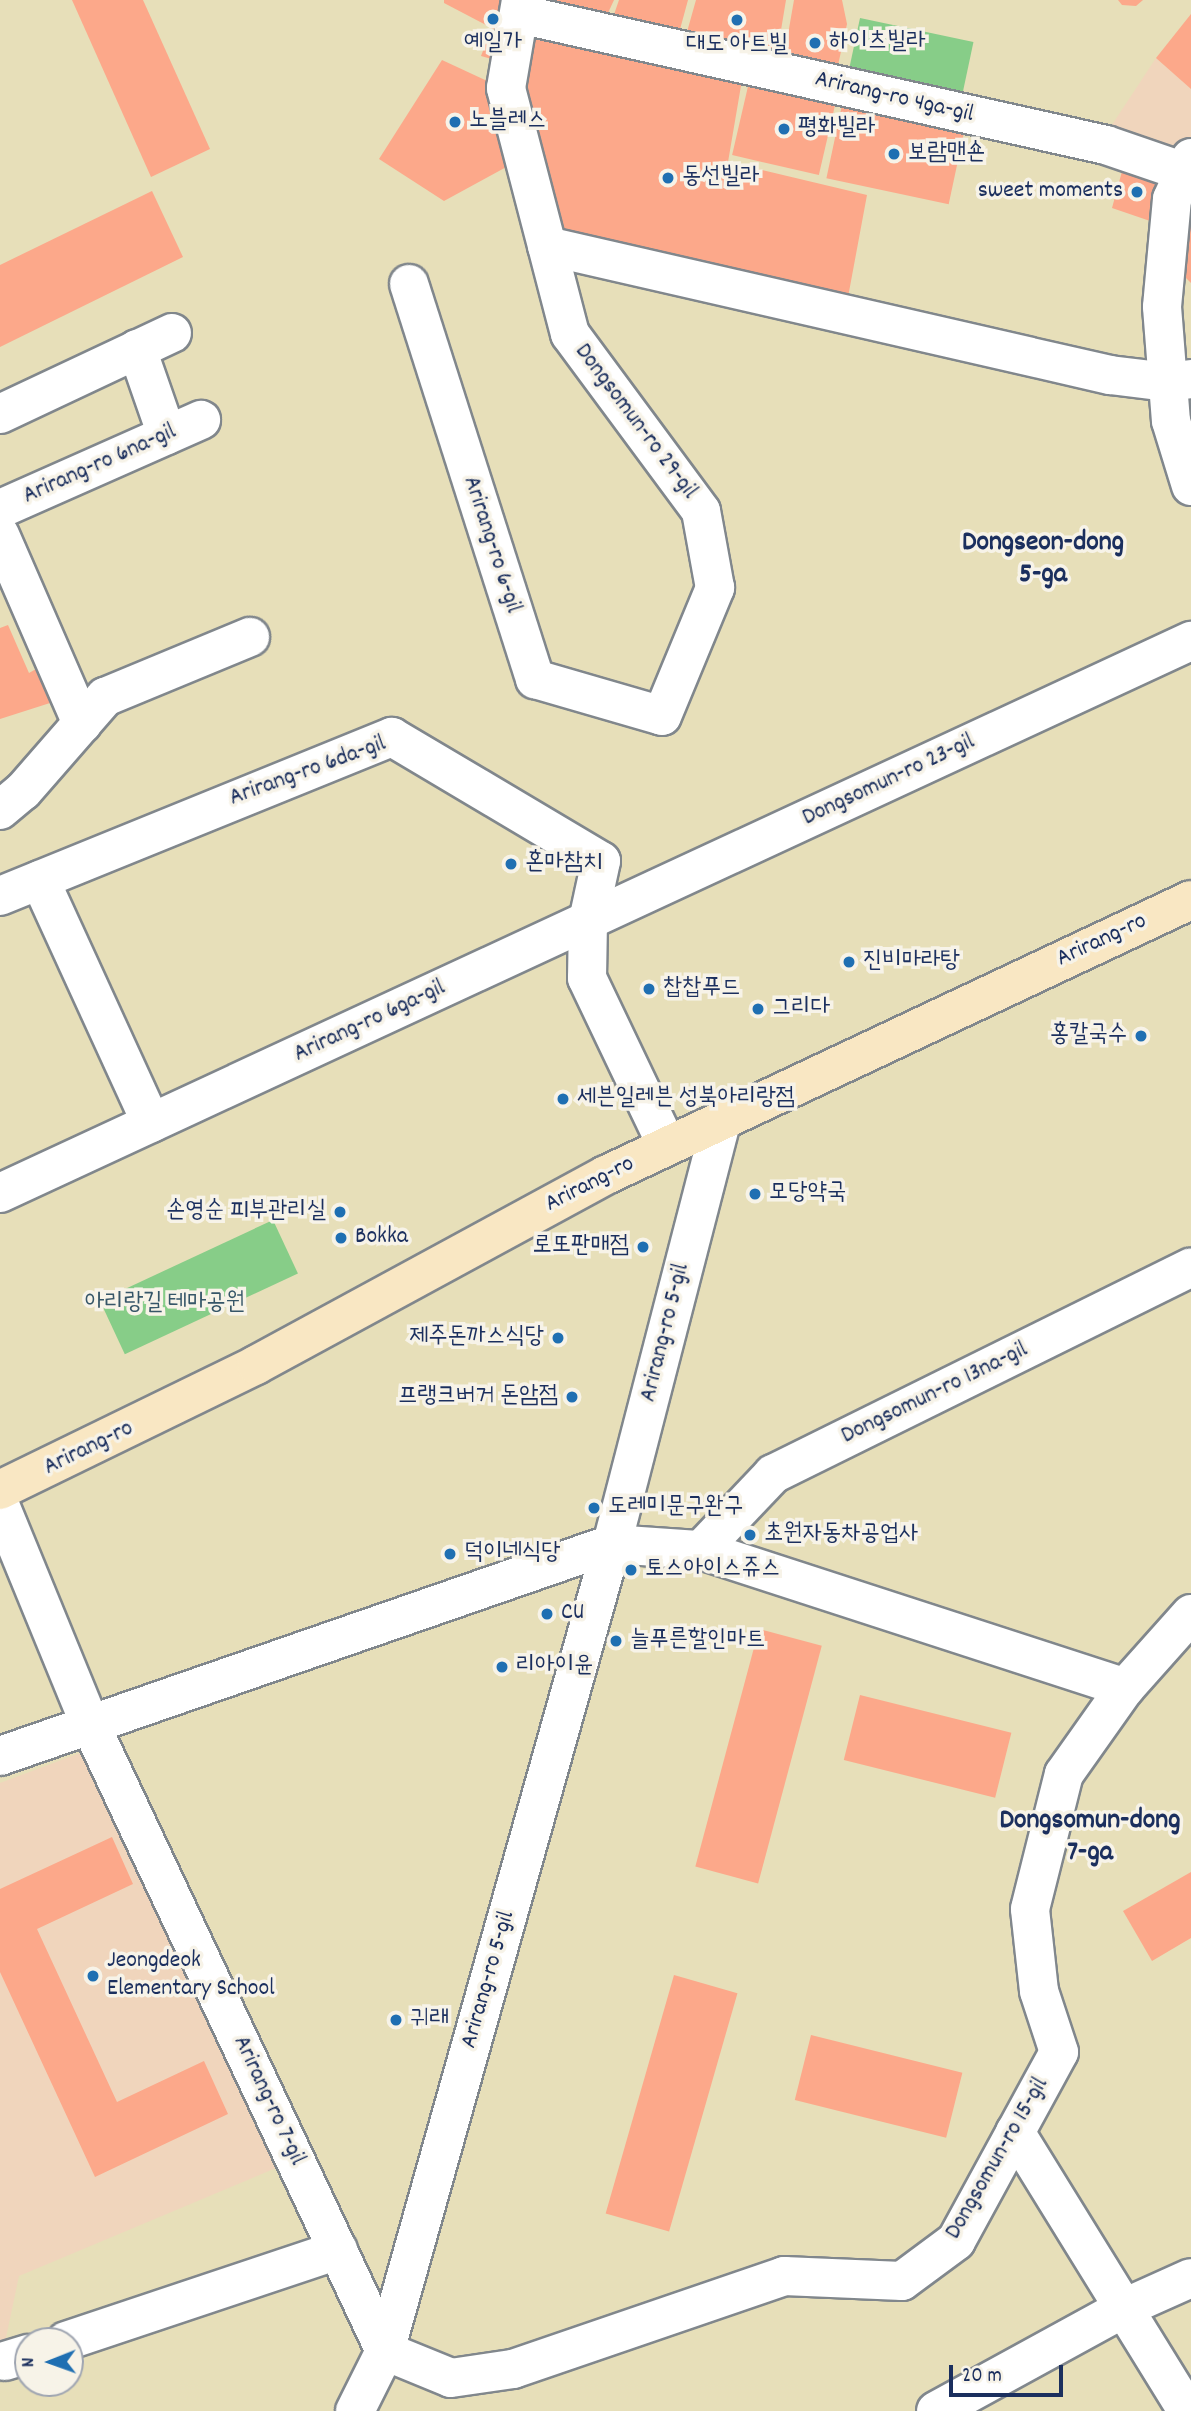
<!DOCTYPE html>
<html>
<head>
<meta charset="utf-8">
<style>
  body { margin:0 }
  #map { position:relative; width:1191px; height:2411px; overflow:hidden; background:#e7dfb9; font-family:Dekko,"Poor Story",sans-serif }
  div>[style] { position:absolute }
  .built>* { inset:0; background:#f0d5bc }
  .green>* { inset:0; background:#87cd88; transform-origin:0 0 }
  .building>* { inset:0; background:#fca88a; transform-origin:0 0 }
  .roads { filter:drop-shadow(2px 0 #81878c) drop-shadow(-2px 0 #81878c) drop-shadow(0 2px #81878c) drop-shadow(0 -2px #81878c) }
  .minor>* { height:38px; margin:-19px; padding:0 19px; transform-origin:19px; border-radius:19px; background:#fff }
  .secondary>* { height:38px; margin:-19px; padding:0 19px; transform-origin:19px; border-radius:19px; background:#f9e7c3 }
  .dots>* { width:19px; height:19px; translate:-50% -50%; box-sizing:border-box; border:4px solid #f7f3e8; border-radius:50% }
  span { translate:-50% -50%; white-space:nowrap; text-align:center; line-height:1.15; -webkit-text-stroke:7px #f7f3e8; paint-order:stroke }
  .poi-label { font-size:24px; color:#1b2f5e }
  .left { translate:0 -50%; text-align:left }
  .right { translate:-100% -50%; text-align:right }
  .street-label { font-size:24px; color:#1b2f5e }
  .park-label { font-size:24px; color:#365668 }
  .quarter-label { font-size:28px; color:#1b2f5e; font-weight:700 }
  .north { position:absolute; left:14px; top:2327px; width:70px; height:70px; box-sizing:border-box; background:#f7f3e8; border:2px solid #9fa5b1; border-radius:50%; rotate:269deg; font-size:19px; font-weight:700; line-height:28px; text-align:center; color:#1b2f5e }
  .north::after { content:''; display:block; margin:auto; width:24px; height:32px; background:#1f6fb2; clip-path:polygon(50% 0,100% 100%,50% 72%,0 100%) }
  .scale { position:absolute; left:949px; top:2365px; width:114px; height:32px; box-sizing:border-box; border:4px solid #1b2f5e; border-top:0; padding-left:9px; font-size:21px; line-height:24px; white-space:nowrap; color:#1b2f5e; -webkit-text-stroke:5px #f7f3e8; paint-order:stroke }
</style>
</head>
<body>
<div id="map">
  <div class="built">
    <i style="clip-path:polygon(1156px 58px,1191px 88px,1191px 149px,1182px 167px,1102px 140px)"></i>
    <i style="clip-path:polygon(83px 1752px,276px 2168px,19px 2276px,0 2366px,0 1783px)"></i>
  </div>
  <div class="green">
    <i style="left:860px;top:18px;width:116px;height:64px;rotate:12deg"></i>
    <i style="left:273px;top:1220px;width:59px;height:191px;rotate:65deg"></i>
  </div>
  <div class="building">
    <i style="clip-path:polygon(72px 0,143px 0,210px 149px,151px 177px)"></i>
    <i style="clip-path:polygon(444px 0,514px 0,507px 36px,444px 3px)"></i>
    <i style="clip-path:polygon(546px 0,614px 0,601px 28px)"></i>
    <i style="clip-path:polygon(619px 0,688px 0,676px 44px,610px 26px)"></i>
    <i style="clip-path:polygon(696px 0,786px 0,775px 66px,685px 39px)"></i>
    <i style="clip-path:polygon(794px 0,842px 0,847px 24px,835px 79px,783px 63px)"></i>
    <i style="clip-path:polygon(1118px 0,1143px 0,1136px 6px,1122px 5px)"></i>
    <i style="clip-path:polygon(1191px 14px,1191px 89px,1156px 58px)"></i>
    <i style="clip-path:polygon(528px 22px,743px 74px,728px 162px,867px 195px,846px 308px,552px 238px,516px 90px)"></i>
    <i style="clip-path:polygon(491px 30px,510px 38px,506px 63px,481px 56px)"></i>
    <i style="clip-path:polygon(442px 60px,498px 86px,519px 160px,444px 201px,379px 159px)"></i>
    <i style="left:749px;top:82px;width:89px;height:75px;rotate:13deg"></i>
    <i style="left:842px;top:105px;width:125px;height:75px;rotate:12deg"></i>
    <i style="clip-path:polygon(1124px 164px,1158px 175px,1156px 223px,1112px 208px)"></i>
    <i style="clip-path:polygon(1191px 178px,1191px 283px,1175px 267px)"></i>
    <i style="clip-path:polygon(152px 191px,183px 257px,0 347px,0 265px)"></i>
    <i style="clip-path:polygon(8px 625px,29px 673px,36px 669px,50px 703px,0 719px,0 628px)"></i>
    <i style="left:759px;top:1629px;width:65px;height:246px;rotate:15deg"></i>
    <i style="left:860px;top:1695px;width:156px;height:67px;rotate:14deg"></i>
    <i style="clip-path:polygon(112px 1837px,133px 1884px,37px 1929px,117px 2102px,204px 2061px,228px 2114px,95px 2177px,0 1972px,0 1889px)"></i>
    <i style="clip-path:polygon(1191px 1872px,1191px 1938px,1152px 1961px,1123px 1911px)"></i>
    <i style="left:674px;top:1975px;width:66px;height:248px;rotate:16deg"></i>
    <i style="left:811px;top:2035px;width:156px;height:67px;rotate:14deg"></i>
  </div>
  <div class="roads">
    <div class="minor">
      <i style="left:519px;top:14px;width:601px;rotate:12.58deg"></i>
      <i style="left:1106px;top:145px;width:83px;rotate:18.9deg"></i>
      <i style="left:1191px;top:158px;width:45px;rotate:114.9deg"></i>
      <i style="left:1172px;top:199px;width:108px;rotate:95.3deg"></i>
      <i style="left:1162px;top:307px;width:114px;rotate:85.5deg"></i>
      <i style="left:1171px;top:421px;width:68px;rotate:72.9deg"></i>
      <i style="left:547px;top:246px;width:578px;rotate:12.91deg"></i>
      <i style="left:1110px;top:375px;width:57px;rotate:7deg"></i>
      <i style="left:1167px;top:382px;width:24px;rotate:-7deg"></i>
      <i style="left:409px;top:284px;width:415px;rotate:72.3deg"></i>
      <i style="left:535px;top:679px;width:132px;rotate:16.2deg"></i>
      <i style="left:662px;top:716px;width:139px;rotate:-67.5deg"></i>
      <i style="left:715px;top:588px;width:78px;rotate:-100.3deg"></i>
      <i style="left:701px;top:511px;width:220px;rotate:-126.5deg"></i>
      <i style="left:570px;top:334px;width:254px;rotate:-104.6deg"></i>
      <i style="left:506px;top:88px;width:89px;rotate:-80.3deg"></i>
      <i style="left:137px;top:349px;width:91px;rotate:70.8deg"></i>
      <i style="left:0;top:414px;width:190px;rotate:-25.2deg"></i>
      <i style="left:0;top:509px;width:220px;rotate:-23.9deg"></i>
      <i style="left:0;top:535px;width:206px;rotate:66.5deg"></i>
      <i style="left:0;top:810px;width:30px;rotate:-40deg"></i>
      <i style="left:23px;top:791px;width:125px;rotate:-48.9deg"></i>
      <i style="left:105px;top:697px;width:157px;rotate:-22.5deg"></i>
      <i style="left:40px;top:880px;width:267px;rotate:65.4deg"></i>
      <i style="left:0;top:896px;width:423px;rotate:-22.1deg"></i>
      <i style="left:392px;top:737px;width:243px;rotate:30.7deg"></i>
      <i style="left:601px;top:861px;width:61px;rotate:102.2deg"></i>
      <i style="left:588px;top:921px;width:57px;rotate:91deg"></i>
      <i style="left:587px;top:978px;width:186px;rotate:64.5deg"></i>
      <i style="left:0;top:1193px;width:1313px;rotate:-24.87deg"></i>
      <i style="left:0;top:1505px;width:237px;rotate:67.7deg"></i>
      <i style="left:90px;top:1724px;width:693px;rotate:64.8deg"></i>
      <i style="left:385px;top:2351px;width:71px;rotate:22.2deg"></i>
      <i style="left:451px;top:2378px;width:63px;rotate:-8.3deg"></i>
      <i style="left:513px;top:2369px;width:287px;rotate:-18.9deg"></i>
      <i style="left:784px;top:2276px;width:118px;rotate:2.4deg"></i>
      <i style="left:902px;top:2281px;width:67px;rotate:-36.5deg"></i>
      <i style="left:956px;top:2241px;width:215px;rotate:-61.4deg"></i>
      <i style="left:1059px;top:2052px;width:64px;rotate:-108.2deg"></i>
      <i style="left:1039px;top:1991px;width:82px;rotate:-96.3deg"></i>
      <i style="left:1030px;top:1909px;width:139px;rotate:-75.9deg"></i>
      <i style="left:1064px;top:1774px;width:105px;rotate:-54.7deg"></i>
      <i style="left:1125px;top:1688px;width:99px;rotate:-48.3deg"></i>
      <i style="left:701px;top:1550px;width:105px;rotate:-46.5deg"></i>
      <i style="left:773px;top:1474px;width:466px;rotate:-26.3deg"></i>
      <i style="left:0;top:1756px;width:648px;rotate:-19.11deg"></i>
      <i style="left:612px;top:1544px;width:89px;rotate:3.9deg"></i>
      <i style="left:701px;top:1550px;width:446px;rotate:18deg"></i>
      <i style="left:1015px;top:2132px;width:328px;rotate:58.3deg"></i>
      <i style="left:66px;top:2341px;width:287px;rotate:-18.5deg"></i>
      <i style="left:5px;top:2361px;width:24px;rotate:-17deg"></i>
      <i style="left:355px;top:2411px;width:67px;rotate:-63.4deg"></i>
      <i style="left:385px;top:2351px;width:838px;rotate:-74.29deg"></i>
      <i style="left:612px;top:1544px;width:436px;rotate:-75.5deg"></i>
      <i style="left:936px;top:2411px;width:214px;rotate:-28.7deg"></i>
      <i style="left:1124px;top:2308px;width:73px;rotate:-24.1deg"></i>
    </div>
    <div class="secondary">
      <i style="left:0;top:1490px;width:285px;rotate:-26deg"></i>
      <i style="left:256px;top:1365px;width:398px;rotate:-28.5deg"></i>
      <i style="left:606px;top:1175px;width:646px;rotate:-25.18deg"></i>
    </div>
  </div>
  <div class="dots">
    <i style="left:493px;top:19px;background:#1f6fb2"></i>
    <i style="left:737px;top:20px;background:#1f6fb2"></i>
    <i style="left:815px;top:43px;background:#1f6fb2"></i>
    <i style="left:455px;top:122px;background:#1f6fb2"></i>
    <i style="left:784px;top:129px;background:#1f6fb2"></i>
    <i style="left:894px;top:154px;background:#1f6fb2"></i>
    <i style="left:668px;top:178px;background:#1f6fb2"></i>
    <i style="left:1137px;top:192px;background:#1f6fb2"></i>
    <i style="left:511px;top:864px;background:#1f6fb2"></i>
    <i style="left:849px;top:962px;background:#1f6fb2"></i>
    <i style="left:649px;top:989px;background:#1f6fb2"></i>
    <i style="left:758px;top:1009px;background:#1f6fb2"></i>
    <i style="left:1141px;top:1036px;background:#1f6fb2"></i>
    <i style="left:563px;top:1099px;background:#1f6fb2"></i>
    <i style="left:755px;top:1194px;background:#1f6fb2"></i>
    <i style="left:340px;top:1212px;background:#1f6fb2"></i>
    <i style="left:341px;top:1238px;background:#1f6fb2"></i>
    <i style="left:643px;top:1247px;background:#1f6fb2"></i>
    <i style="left:558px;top:1338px;background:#1f6fb2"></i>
    <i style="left:572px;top:1397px;background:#1f6fb2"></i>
    <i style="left:594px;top:1508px;background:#1f6fb2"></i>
    <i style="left:750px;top:1535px;background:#1f6fb2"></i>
    <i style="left:450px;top:1554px;background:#1f6fb2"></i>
    <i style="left:631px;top:1570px;background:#1f6fb2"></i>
    <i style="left:547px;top:1614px;background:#1f6fb2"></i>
    <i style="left:616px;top:1641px;background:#1f6fb2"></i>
    <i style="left:502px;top:1667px;background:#1f6fb2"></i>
    <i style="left:93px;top:1976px;background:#1f6fb2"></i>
    <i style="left:396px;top:2020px;background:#1f6fb2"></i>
  </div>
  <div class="poi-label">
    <span class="left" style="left:829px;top:43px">하이츠빌라</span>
    <span style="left:493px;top:44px">예일가</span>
    <span style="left:737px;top:46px">대도 아트빌</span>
    <span class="left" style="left:469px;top:122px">노블레스</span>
    <span class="left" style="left:798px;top:129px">평화빌라</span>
    <span class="left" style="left:908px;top:154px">보람맨숀</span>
    <span class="left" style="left:682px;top:178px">동선빌라</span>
    <span class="right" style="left:1123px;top:192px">sweet moments</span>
    <span class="left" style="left:525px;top:864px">혼마참치</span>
    <span class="left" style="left:863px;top:962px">진비마라탕</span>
    <span class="left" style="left:663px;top:989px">찹찹푸드</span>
    <span class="left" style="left:772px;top:1009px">그리다</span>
    <span class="right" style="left:1127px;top:1036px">홍칼국수</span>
    <span class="left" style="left:577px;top:1099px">세븐일레븐 성북아리랑점</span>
    <span class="left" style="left:769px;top:1194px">모당약국</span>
    <span class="right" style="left:326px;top:1212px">손영순 피부관리실</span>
    <span class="left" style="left:355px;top:1238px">Bokka</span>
    <span class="right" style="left:629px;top:1247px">로또판매점</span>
    <span class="right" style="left:544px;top:1338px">제주돈까스식당</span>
    <span class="right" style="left:558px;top:1397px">프랭크버거 돈암점</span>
    <span class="left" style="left:608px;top:1508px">도레미문구완구</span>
    <span class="left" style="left:764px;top:1535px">초원자동차공업사</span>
    <span class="left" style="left:464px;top:1554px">덕이네식당</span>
    <span class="left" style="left:645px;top:1570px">토스아이스쥬스</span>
    <span class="left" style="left:561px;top:1614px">CU</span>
    <span class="left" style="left:630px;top:1641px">늘푸른할인마트</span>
    <span class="left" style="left:516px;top:1667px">리아이윤</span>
    <span class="left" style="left:107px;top:1976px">Jeongdeok<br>Elementary School</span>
    <span class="left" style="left:410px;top:2020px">귀래</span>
  </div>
  <div class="street-label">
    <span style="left:894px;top:98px;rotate:13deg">Arirang-ro 4ga-gil</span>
    <span style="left:635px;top:422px;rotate:53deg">Dongsomun-ro 29-gil</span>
    <span style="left:100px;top:465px;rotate:-24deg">Arirang-ro 6na-gil</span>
    <span style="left:491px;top:545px;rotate:72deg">Arirang-ro 6-gil</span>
    <span style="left:308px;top:772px;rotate:-20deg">Arirang-ro 6da-gil</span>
    <span style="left:889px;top:781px;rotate:-25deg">Dongsomun-ro 23-gil</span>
    <span style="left:1102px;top:941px;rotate:-25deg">Arirang-ro</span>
    <span style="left:370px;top:1022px;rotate:-25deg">Arirang-ro 6ga-gil</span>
    <span style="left:590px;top:1185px;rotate:-27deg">Arirang-ro</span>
    <span style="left:666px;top:1333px;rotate:-76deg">Arirang-ro 5-gil</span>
    <span style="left:935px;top:1394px;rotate:-26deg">Dongsomun-ro 13na-gil</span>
    <span style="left:89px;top:1449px;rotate:-26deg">Arirang-ro</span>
    <span style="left:489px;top:1980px;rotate:-74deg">Arirang-ro 5-gil</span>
    <span style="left:268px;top:2101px;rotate:65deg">Arirang-ro 7-gil</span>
    <span style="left:998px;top:2159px;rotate:-60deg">Dongsomun-ro 15-gil</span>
  </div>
  <div class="park-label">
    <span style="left:165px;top:1304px">아리랑길 테마공원</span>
  </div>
  <div class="quarter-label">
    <span style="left:1043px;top:560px">Dongseon-dong<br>5-ga</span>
    <span style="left:1090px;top:1838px">Dongsomun-dong<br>7-ga</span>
  </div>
  <div class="north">N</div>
  <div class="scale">20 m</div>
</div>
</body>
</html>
